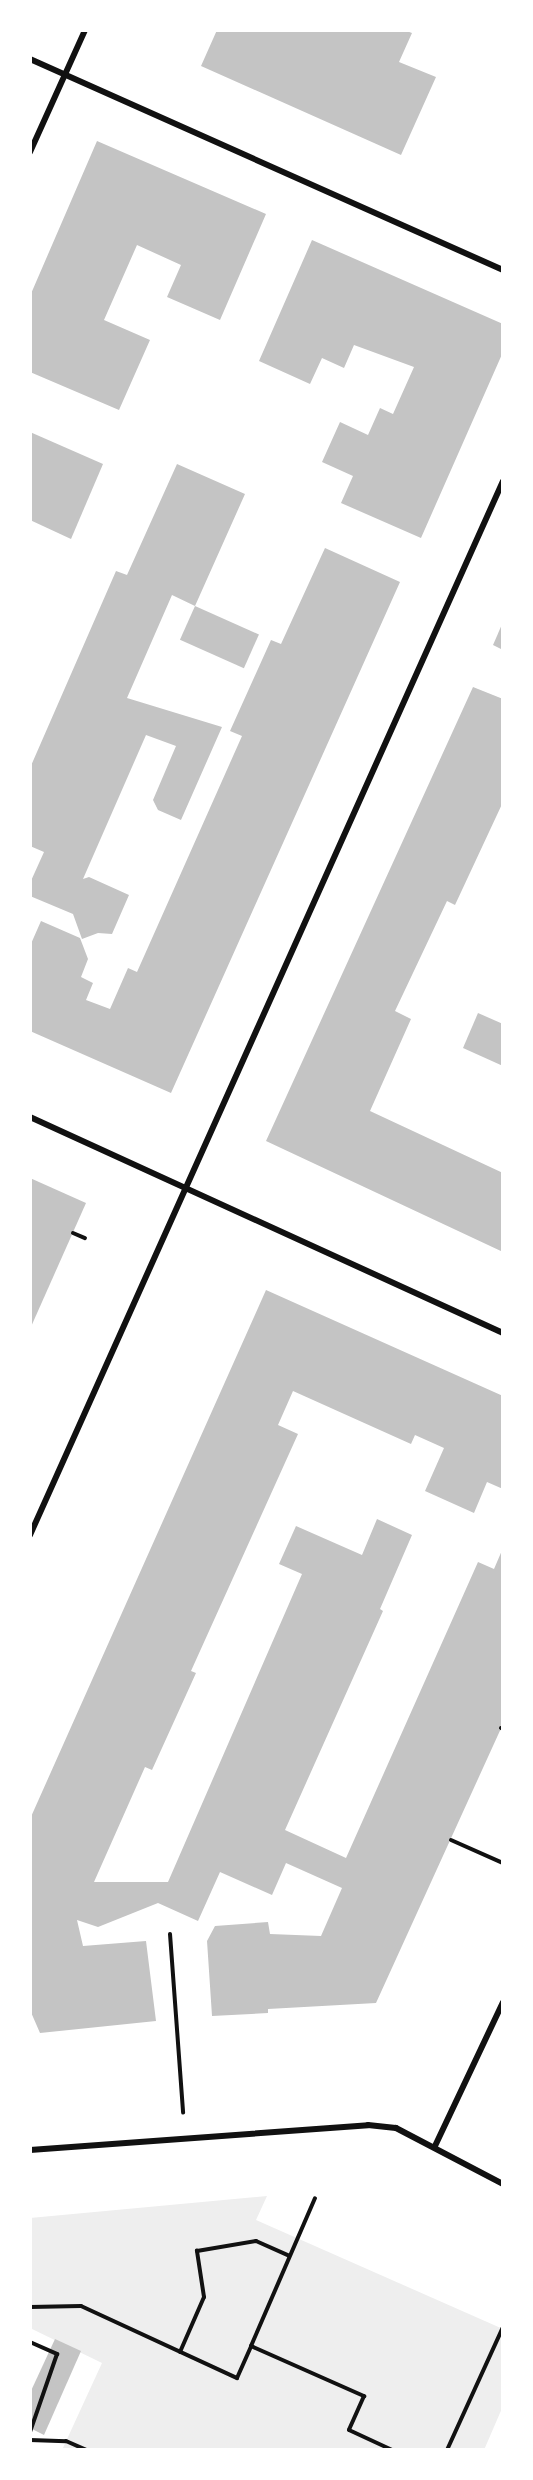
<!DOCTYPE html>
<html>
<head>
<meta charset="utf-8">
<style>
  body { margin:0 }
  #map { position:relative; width:533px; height:2480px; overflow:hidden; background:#fff; font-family:Literata,serif }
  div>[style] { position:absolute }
  .green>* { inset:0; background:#eee }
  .building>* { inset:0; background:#c4c4c4; transform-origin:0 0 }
  .path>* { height:4px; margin:-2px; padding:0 2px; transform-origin:2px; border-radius:2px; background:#111 }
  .minor>* { height:6px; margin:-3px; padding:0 3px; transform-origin:3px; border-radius:3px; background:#111 }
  span { translate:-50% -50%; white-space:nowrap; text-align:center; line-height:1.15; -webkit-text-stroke:4.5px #fff; paint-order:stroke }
  .frame { position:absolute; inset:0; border:32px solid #fff; pointer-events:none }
</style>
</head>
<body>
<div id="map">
  <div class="green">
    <i style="clip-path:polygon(267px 2196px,256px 2220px,503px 2329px,503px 2406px,484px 2450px,62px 2450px,102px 2363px,30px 2328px,30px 2218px)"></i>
  </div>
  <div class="building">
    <i style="clip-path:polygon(217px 30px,404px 30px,412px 33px,399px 62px,436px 77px,401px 155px,201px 66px)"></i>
    <i style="clip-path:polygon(97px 141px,266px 214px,220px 320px,167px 297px,181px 265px,137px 245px,104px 320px,150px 340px,119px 410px,30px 372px,30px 296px)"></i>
    <i style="clip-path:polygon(312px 240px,503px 324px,503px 352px,421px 538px,341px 503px,353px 476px,322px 462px,340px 422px,368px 435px,380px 408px,393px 414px,414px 367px,354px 345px,344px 368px,322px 358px,310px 384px,259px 361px)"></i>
    <i style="clip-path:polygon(30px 432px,103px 464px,71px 539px,30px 520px)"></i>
    <i style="clip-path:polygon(177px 464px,245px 494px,195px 606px,172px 595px,127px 698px,222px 727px,181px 820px,158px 810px,153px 800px,176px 746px,146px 735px,83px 879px,89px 877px,129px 895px,112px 934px,98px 933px,82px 939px,73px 914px,30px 896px,30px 883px,44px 852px,30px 846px,30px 768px,116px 571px,127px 575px)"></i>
    <i style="clip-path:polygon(325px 548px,400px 582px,171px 1093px,30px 1031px,30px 946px,41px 921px,80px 938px,88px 959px,81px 977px,93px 983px,86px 1000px,110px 1009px,128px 968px,137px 972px,242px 736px,230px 731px,271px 640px,281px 644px)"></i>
    <i style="left:195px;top:606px;width:70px;height:37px;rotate:24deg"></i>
    <i style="clip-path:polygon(503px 622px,503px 650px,493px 645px)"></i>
    <i style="clip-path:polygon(473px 687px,503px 699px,503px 802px,455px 905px,447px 901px,395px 1011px,411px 1019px,370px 1111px,503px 1173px,503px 1252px,266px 1141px)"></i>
    <i style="clip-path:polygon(478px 1013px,503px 1024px,503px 1066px,463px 1048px)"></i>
    <i style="clip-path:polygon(30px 1178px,86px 1203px,30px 1329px)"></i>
    <i style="clip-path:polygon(266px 1290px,503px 1396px,503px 1489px,487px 1482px,474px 1513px,425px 1491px,444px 1448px,415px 1435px,411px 1444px,293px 1391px,278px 1425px,298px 1434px,191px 1671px,196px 1673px,152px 1770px,145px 1767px,94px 1882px,168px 1882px,302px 1574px,279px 1564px,296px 1526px,362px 1555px,377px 1519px,412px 1535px,380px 1609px,383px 1611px,285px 1830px,346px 1858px,478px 1562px,494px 1569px,503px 1548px,503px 1724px,376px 2003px,268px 2009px,268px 2013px,212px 2016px,207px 1941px,215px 1926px,268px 1922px,270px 1934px,321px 1936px,342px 1888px,286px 1863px,272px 1895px,220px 1872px,198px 1921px,158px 1903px,98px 1927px,77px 1920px,83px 1946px,146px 1941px,156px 2021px,40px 2033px,30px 2010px,30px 1819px)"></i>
    <i style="clip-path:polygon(55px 2339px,81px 2351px,44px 2435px,30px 2428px,30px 2393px)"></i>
  </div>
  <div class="path">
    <i style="left:73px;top:1233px;width:13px;rotate:23deg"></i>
    <i style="left:501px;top:1728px;width:2px;rotate:27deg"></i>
    <i style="left:451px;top:1840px;width:57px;rotate:23.9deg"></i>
    <i style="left:170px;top:1934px;width:179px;rotate:85.8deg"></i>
    <i style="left:30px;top:2307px;width:51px;rotate:-1.1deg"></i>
    <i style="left:81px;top:2306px;width:172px;rotate:24.8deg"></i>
    <i style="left:237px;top:2378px;width:35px;rotate:-66deg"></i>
    <i style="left:251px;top:2346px;width:124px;rotate:23.9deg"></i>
    <i style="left:364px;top:2396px;width:37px;rotate:114deg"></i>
    <i style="left:349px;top:2430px;width:47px;rotate:24.9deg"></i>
    <i style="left:30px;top:2342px;width:30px;rotate:24deg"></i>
    <i style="left:57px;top:2354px;width:83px;rotate:109.1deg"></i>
    <i style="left:251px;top:2346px;width:161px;rotate:-66.6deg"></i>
    <i style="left:180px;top:2352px;width:60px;rotate:-66.4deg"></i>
    <i style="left:204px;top:2297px;width:47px;rotate:-98.7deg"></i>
    <i style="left:197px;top:2251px;width:60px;rotate:-9.6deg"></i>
    <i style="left:256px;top:2241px;width:36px;rotate:24deg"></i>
    <i style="left:30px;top:2440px;width:36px;rotate:2deg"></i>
    <i style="left:66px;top:2441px;width:22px;rotate:24deg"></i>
    <i style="left:30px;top:2449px;width:1px;rotate:90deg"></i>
    <i style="left:447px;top:2450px;width:135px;rotate:-65.5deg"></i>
  </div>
  <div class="minor">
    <i style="left:30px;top:59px;width:518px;rotate:24.04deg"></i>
    <i style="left:30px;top:152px;width:134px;rotate:-65.7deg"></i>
    <i style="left:30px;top:1117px;width:520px;rotate:24.54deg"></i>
    <i style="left:30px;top:1535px;width:1155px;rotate:-65.83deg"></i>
    <i style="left:435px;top:2146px;width:159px;rotate:-64.7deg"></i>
    <i style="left:30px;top:2150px;width:339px;rotate:-4.2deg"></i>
    <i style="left:368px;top:2125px;width:28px;rotate:6deg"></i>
    <i style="left:396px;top:2128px;width:121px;rotate:27.6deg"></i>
  </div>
  <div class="frame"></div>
</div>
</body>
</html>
